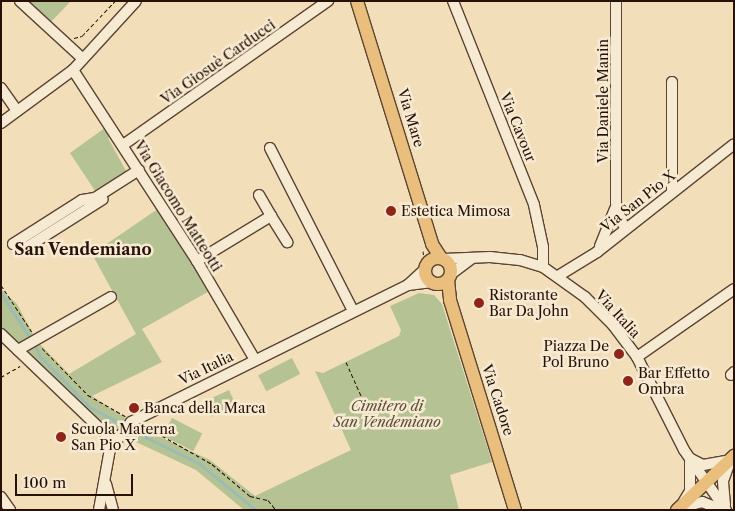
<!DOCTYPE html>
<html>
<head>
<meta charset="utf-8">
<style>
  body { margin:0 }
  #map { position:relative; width:735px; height:511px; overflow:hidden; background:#f3deba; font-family:"Libre Caslon Text",serif }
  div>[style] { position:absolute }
  .green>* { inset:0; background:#b5c294; transform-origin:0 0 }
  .stream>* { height:2.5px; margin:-1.25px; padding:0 1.25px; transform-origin:1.25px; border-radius:1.25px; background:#9bbcb3 }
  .path>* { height:1px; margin-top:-0.5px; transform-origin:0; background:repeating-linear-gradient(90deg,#271106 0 4px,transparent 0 6.5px) }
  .roads { filter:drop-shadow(1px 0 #5a4433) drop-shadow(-1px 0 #5a4433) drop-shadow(0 1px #5a4433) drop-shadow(0 -1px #5a4433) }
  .minor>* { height:10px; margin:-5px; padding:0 5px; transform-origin:5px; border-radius:5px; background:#f7ead2 }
  .major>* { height:12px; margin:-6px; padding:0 6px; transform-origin:6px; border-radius:6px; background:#eabf7d }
  .major>.ring { margin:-6px; padding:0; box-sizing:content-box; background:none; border:12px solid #eabf7d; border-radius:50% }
  .dots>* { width:14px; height:14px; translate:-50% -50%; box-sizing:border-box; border:2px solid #f7ead2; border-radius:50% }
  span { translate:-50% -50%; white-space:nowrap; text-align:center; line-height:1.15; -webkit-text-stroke:5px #f7ead2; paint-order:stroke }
  .street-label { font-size:14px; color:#271106 }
  .poi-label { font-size:14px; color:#271106 }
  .left { translate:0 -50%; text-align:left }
  .right { translate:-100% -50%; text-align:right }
  .park-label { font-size:14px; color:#594f38; font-style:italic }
  .quarter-label { font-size:16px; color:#271106; font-weight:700 }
  .frame { position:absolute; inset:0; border:2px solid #271106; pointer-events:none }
  .scale { position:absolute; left:15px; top:474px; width:118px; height:22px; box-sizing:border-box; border:2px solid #271106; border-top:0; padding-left:6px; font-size:15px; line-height:18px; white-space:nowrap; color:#271106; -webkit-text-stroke:4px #f7ead2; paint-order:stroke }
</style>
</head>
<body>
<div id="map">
  <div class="green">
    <i style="clip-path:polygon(20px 1px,71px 1px,47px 26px)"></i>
    <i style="clip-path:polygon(109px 125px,114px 132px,108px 138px,131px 180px,101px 200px,70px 153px)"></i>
    <i style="clip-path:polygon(162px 206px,213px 289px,142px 329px,162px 362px,92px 396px,139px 427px,210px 460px,255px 496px,351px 450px,315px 371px,323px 373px,399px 336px,401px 330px,390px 306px,419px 293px,434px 295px,442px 304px,492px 462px,450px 475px,459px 510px,244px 510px,196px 470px,119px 434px,113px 441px,23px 363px,18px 350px,1px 334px,1px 289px,17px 304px,36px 340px,69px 374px,136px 334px,92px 254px)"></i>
    <i style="left:292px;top:358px;width:18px;height:38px;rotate:63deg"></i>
    <i style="left:229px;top:390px;width:17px;height:27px;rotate:65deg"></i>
    <i style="left:172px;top:418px;width:34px;height:20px;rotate:27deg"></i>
  </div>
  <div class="stream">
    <i style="left:1px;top:293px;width:55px;rotate:56.9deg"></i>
    <i style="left:34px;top:344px;width:13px;rotate:63deg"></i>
    <i style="left:40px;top:356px;width:71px;rotate:45.6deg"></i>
    <i style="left:90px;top:407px;width:40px;rotate:28deg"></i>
    <i style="left:129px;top:429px;width:78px;rotate:25.9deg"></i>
    <i style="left:199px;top:463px;width:74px;rotate:39.5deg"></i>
  </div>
  <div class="path">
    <i style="left:74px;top:38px;width:8px;rotate:-14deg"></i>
    <i style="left:82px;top:36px;width:48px;rotate:-46.7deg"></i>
    <i style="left:423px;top:251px;width:8px;rotate:83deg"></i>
    <i style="left:1px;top:285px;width:56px;rotate:56.6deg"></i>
    <i style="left:42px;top:348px;width:66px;rotate:45.6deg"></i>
    <i style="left:88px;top:395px;width:43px;rotate:29.6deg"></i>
    <i style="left:346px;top:362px;width:73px;rotate:65.9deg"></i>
    <i style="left:1px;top:377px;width:22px;rotate:-30deg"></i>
    <i style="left:145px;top:426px;width:77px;rotate:29.6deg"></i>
    <i style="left:212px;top:464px;width:50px;rotate:40.1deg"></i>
    <i style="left:250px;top:496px;width:18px;rotate:13deg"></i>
    <i style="left:268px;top:500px;width:13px;rotate:51deg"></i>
  </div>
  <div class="roads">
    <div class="minor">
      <i style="left:20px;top:1px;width:84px;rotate:42.6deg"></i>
      <i style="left:453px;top:1px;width:219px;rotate:68.3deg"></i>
      <i style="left:534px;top:205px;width:43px;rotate:77.9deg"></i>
      <i style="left:543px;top:247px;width:20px;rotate:90deg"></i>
      <i style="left:616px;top:1px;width:201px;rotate:90deg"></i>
      <i style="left:616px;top:202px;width:12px;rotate:85deg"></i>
      <i style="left:617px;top:214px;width:17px;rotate:59deg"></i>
      <i style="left:73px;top:70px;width:228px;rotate:57deg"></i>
      <i style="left:197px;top:261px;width:115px;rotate:59.6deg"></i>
      <i style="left:672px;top:82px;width:109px;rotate:90deg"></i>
      <i style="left:1px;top:88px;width:28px;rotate:55deg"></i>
      <i style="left:1px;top:123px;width:89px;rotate:-36.4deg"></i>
      <i style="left:73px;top:70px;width:93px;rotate:-47.6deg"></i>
      <i style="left:123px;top:145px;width:251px;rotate:-35.1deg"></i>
      <i style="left:270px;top:148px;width:183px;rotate:63deg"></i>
      <i style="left:259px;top:195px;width:24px;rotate:60deg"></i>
      <i style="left:13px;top:244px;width:82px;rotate:-32.5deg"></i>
      <i style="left:82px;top:200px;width:13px;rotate:-9deg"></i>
      <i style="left:95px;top:198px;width:52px;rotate:-32.5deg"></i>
      <i style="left:600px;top:246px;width:40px;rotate:-68deg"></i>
      <i style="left:24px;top:249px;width:93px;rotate:-32.3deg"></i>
      <i style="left:444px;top:259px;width:46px;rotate:-2.5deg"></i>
      <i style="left:490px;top:257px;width:30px;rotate:6deg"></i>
      <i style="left:520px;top:260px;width:24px;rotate:17deg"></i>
      <i style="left:543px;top:267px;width:52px;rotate:35.5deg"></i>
      <i style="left:585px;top:297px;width:40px;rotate:45deg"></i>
      <i style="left:613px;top:325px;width:40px;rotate:53deg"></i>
      <i style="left:637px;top:357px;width:104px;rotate:63.2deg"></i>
      <i style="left:684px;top:450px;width:73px;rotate:55deg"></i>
      <i style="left:197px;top:261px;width:87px;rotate:-31.3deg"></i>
      <i style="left:271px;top:216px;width:31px;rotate:58deg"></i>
      <i style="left:451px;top:274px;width:25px;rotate:-37deg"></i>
      <i style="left:558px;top:276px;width:46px;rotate:-31.6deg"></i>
      <i style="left:597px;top:252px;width:174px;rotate:-38.2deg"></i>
      <i style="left:408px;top:285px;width:24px;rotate:-7deg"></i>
      <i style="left:1px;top:334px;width:155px;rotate:43.7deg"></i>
      <i style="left:18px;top:350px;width:107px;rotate:-29.7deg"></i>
      <i style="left:637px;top:357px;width:118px;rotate:-35deg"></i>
      <i style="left:731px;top:375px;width:4px;rotate:-45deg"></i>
      <i style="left:691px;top:459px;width:13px;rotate:27deg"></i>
      <i style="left:703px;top:465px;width:23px;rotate:-10deg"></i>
      <i style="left:106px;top:484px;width:27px;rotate:75deg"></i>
      <i style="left:1px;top:497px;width:16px;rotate:55deg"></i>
      <i style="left:684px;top:501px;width:12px;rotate:-59deg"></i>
      <i style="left:690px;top:491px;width:29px;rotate:-90deg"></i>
      <i style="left:725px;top:505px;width:24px;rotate:-95deg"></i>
      <i style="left:723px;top:481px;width:23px;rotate:-70deg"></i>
      <i style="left:681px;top:508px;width:22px;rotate:-16deg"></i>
      <i style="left:702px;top:502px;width:22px;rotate:21deg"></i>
      <i style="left:99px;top:510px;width:62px;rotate:-79.8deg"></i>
      <i style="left:110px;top:449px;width:34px;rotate:-52deg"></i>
      <i style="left:131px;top:422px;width:309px;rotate:-26.3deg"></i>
      <i style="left:408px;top:285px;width:23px;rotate:-43deg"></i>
    </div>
    <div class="major">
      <i style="left:357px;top:1px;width:254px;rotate:72.8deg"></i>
      <i style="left:432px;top:244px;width:17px;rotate:57deg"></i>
      <i class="ring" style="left:425px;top:258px;width:14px;height:14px"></i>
      <i style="left:448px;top:280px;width:20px;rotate:84deg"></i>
      <i style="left:450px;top:300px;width:220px;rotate:72.8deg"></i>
      <i style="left:677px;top:510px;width:79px;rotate:-43.5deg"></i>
    </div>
  </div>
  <div class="dots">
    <i style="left:391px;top:211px;background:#8f2418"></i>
    <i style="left:479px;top:303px;background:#8f2418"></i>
    <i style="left:619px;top:354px;background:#8f2418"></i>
    <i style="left:628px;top:381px;background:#8f2418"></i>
    <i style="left:134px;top:408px;background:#8f2418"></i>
    <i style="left:61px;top:437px;background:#8f2418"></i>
  </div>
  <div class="street-label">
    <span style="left:218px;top:62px;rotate:-35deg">Via Giosuè Carducci</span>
    <span style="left:603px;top:101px;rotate:-90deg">Via Daniele Manin</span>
    <span style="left:411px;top:118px;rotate:73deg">Via Mare</span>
    <span style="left:518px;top:127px;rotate:68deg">Via Cavour</span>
    <span style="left:638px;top:201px;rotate:-38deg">Via San Pio X</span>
    <span style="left:178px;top:206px;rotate:58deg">Via Giacomo Matteotti</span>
    <span style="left:618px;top:314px;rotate:48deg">Via Italia</span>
    <span style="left:206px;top:368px;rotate:-26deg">Via Italia</span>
    <span style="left:498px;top:400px;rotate:72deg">Via Cadore</span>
  </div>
  <div class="poi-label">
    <span class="left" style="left:401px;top:211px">Estetica Mimosa</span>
    <span class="left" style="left:489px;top:303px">Ristorante<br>Bar Da John</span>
    <span class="right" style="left:609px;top:354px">Piazza De<br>Pol Bruno</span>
    <span class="left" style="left:638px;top:381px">Bar Effetto<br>Ombra</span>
    <span class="left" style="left:144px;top:408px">Banca della Marca</span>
    <span class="left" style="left:71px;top:437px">Scuola Materna<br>San Pio X</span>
  </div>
  <div class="park-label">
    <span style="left:387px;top:414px">Cimitero di<br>San Vendemiano</span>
  </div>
  <div class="quarter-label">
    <span style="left:83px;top:249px">San Vendemiano</span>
  </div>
  <div class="frame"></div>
  <div class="scale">100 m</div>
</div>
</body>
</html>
